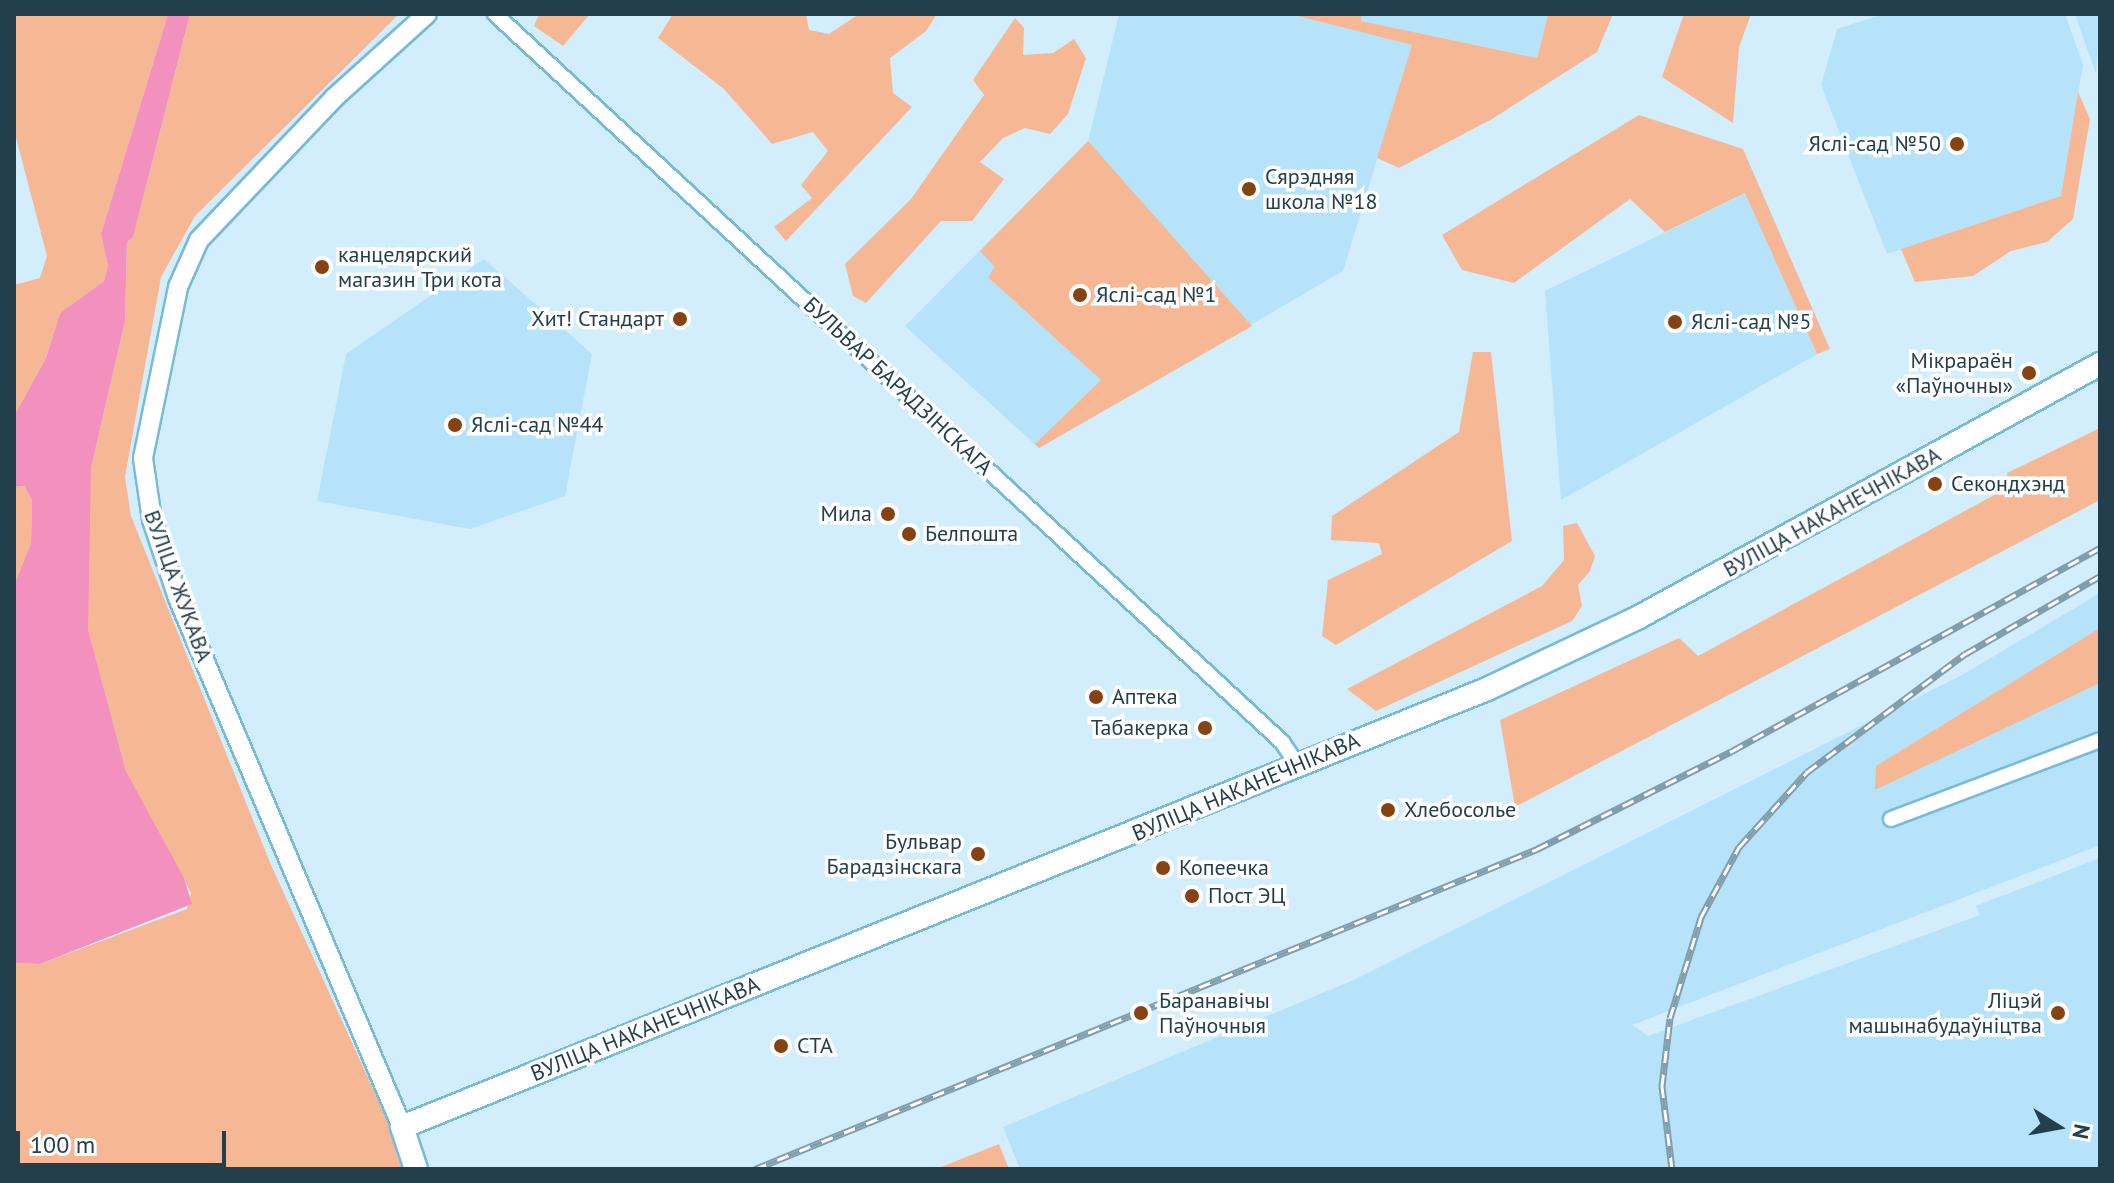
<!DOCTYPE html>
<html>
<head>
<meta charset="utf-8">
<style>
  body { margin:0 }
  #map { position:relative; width:2114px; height:1183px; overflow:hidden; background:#d2edfb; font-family:"PT Sans",sans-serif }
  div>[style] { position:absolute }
  .built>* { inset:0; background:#b6e3fa }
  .green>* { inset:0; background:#f6b894 }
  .water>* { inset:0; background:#f391be }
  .roads { filter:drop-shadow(2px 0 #76badc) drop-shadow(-2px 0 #76badc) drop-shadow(0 2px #76badc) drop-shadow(0 -2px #76badc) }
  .minor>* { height:14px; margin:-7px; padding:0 7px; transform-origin:7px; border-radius:7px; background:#fff }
  .tertiary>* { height:18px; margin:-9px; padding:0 9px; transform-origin:9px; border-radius:9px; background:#fff }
  .secondary>* { height:22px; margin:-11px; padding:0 11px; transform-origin:11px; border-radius:11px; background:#fff }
  .rail>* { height:7px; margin-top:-3.5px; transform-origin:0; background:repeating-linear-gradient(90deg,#fff 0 12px,#829eac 0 24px); box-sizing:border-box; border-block:2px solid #829eac }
  .dots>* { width:22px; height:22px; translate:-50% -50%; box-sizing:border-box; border:4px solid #fff; border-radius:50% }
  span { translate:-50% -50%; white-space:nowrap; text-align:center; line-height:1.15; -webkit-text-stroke:7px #fff; paint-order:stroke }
  .poi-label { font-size:22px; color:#233f4e }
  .right { translate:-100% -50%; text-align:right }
  .left { translate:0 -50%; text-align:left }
  .street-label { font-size:22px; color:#233f4e }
  .frame { position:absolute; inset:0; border:16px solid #233f4e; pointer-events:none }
  .north { position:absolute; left:2018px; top:1087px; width:80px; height:80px; -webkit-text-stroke:6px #fff; paint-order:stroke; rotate:101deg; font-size:22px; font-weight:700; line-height:32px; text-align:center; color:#233f4e }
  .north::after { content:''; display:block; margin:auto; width:28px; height:36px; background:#233f4e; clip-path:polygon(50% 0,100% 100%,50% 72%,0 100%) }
  .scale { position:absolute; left:16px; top:1131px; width:210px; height:36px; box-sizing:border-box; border:4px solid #233f4e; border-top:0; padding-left:10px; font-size:24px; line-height:28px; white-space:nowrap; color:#233f4e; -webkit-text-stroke:6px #fff; paint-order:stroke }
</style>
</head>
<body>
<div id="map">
  <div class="built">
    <i style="clip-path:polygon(1119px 14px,1291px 14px,1412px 45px,1343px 271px,1039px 448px,905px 326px,1088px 142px)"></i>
    <i style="clip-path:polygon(1362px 14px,1548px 14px,1537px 58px,1360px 21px)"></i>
    <i style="clip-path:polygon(1884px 14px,2065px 14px,2083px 65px,2061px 196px,1887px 254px,1821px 85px,1837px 29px)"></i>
    <i style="clip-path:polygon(2075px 14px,2100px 14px,2096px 74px)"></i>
    <i style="clip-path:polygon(1746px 193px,1817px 354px,1561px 500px,1545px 291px)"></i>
    <i style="clip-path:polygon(484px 259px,592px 354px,565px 496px,470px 529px,317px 501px,346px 354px)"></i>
    <i style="clip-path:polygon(2100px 593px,2100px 845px,1632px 1025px,1648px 1036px,1980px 915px,1976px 906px,2100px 858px,2100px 1169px,1020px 1169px,1003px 1127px,1356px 979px,1962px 675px)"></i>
  </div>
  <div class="green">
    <i style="clip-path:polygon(14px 14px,168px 14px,101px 234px,108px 266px,104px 281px,60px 313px,46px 358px,14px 416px,14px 285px,40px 278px,47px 256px,14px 130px)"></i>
    <i style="clip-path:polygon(190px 14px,399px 14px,195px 216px,161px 277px,125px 477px,131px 516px,271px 865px,395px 1137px,404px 1169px,14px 1169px,14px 963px,40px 964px,187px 909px,191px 893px,126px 771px,88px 631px,86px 538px,91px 468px,125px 321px,127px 242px,133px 236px)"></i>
    <i style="clip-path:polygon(539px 14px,590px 14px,563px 46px,534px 26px)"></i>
    <i style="clip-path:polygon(673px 14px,806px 14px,809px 30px,829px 34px,859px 14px,937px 14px,926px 31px,890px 58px,893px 93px,912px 107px,786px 241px,774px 227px,812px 198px,801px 185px,828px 151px,813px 132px,772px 144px,724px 89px,658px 38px)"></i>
    <i style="clip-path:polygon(1290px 14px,1362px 14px,1361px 21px,1537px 58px,1548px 14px,1613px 14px,1597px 52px,1492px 119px,1399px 168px,1377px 158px,1412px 45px)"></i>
    <i style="clip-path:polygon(1684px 14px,1751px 14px,1739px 47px,1733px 123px,1662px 77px)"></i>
    <i style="clip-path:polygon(1015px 18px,1024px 28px,1023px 55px,1053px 53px,1074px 39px,1086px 58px,1068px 114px,1050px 134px,1025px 128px,1003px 138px,980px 162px,1004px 179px,972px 221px,941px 221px,866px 303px,853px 296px,845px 264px,911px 199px,984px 95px,973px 80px)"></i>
    <i style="clip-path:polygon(2078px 92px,2090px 119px,2073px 219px,2047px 242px,2011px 251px,1973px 276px,1915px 282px,1901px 249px,2061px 196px)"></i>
    <i style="clip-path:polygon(1639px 115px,1743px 149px,1830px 349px,1817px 354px,1745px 193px,1665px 232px,1630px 199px,1514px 283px,1462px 270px,1442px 235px)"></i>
    <i style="clip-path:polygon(1088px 141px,1252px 326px,1039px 448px,1035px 444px,1101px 380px,988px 277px,995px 267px,980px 251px)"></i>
    <i style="clip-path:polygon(1473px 352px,1491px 352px,1512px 541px,1336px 645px,1322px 636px,1328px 580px,1382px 554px,1379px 543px,1331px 540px,1332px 516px,1459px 432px)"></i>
    <i style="clip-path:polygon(2100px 428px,2100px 500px,1515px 807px,1500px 720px,1679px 638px,1698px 656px,2009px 487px,2007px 473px)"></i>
    <i style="clip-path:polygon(24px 486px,32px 500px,31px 543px,14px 585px,14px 487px)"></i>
    <i style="clip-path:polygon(1577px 523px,1595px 556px,1590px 571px,1578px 585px,1582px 606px,1572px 621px,1376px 711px,1347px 689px,1542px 586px,1564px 560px,1563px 526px)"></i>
    <i style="clip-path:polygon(2100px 628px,2100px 683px,1875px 790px,1876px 766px)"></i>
    <i style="clip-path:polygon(999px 1144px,1009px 1169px,936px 1169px)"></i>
  </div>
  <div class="water">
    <i style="clip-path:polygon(168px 14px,190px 14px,133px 237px,127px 242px,125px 321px,91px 468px,88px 630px,126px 771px,184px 878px,192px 904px,40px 964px,14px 963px,14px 585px,31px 543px,32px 500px,24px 486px,14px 487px,14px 416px,46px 358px,60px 313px,104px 281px,108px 266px,101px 234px)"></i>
  </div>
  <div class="roads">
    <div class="minor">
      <i style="left:495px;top:14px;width:1072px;rotate:42.77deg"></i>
      <i style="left:1282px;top:742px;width:25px;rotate:56deg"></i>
      <i style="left:1891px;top:819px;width:223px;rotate:-20.7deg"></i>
    </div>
    <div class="tertiary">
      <i style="left:402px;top:1127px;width:574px;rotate:-112.95deg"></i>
      <i style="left:178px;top:598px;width:82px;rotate:-108.4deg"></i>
      <i style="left:152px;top:520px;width:63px;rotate:-98.3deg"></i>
      <i style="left:143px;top:458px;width:175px;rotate:-78.4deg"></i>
      <i style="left:178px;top:287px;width:51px;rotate:-65.9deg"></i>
      <i style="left:199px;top:240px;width:196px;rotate:-46.4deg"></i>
      <i style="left:334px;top:98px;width:125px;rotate:-42.1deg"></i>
    </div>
    <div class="secondary">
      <i style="left:416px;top:1169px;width:44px;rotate:-108.4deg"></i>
      <i style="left:402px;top:1127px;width:1170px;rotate:-21.98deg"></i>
      <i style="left:1487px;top:689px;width:168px;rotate:-25.3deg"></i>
      <i style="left:1639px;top:617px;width:526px;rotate:-28.76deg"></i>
    </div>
  </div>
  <div class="rail">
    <i style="left:755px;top:1169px;width:845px;rotate:-22.25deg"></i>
    <i style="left:1537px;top:849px;width:218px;rotate:-26.7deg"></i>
    <i style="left:1732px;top:751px;width:420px;rotate:-28.9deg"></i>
    <i style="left:1672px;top:1169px;width:84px;rotate:-96.9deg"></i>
    <i style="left:1662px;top:1086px;width:68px;rotate:-83.3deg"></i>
    <i style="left:1670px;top:1018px;width:106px;rotate:-72.9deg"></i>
    <i style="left:1701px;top:917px;width:80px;rotate:-61.5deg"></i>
    <i style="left:1739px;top:847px;width:101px;rotate:-47.8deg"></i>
    <i style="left:1807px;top:772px;width:197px;rotate:-36.8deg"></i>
    <i style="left:1965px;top:654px;width:156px;rotate:-30deg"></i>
  </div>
  <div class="dots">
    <i style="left:1957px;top:144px;background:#854312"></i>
    <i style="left:1249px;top:189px;background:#854312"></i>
    <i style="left:322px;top:267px;background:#854312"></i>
    <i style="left:1080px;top:295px;background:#854312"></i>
    <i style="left:680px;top:319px;background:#854312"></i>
    <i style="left:1675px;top:322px;background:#854312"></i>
    <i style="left:2029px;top:373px;background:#854312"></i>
    <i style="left:455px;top:425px;background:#854312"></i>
    <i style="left:1935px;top:484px;background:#854312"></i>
    <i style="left:888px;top:514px;background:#854312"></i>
    <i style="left:909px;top:534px;background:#854312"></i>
    <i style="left:1096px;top:697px;background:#854312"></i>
    <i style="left:1205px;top:728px;background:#854312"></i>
    <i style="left:1388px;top:810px;background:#854312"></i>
    <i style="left:978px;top:854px;background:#854312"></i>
    <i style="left:1163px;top:868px;background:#854312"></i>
    <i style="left:1192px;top:896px;background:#854312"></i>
    <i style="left:1141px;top:1013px;background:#854312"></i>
    <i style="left:2058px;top:1013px;background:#854312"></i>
    <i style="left:781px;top:1046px;background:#854312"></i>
  </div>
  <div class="poi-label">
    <span class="right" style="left:1941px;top:144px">Яслі-сад №50</span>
    <span class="left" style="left:1265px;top:189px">Сярэдняя<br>школа №18</span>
    <span class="left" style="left:338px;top:267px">канцелярский<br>магазин Три кота</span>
    <span class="left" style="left:1096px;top:295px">Яслі-сад №1</span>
    <span class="right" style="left:664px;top:319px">Хит! Стандарт</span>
    <span class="left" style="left:1691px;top:322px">Яслі-сад №5</span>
    <span class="right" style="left:2013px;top:373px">Мікрараён<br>«Паўночны»</span>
    <span class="left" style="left:471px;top:425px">Яслі-сад №44</span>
    <span class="left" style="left:1951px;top:484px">Секондхэнд</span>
    <span class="right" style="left:872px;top:514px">Мила</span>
    <span class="left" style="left:925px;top:534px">Белпошта</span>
    <span class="left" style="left:1112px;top:697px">Аптека</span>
    <span class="right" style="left:1189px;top:728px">Табакерка</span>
    <span class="left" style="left:1404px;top:810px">Хлебосолье</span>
    <span class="right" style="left:962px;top:854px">Бульвар<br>Барадзінскага</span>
    <span class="left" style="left:1179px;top:868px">Копеечка</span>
    <span class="left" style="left:1208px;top:896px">Пост ЭЦ</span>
    <span class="left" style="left:1159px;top:1013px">Баранавічы<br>Паўночныя</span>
    <span class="right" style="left:2042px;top:1013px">Ліцэй<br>машынабудаўніцтва</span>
    <span class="left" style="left:797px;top:1046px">СТА</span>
  </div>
  <div class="street-label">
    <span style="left:898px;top:386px;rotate:43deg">БУЛЬВАР БАРАДЗІНСКАГА</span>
    <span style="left:1832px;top:512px;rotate:-29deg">ВУЛІЦА НАКАНЕЧНІКАВА</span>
    <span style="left:178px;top:586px;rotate:70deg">ВУЛІЦА ЖУКАВА</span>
    <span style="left:1246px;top:787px;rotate:-23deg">ВУЛІЦА НАКАНЕЧНІКАВА</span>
    <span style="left:645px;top:1029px;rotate:-22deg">ВУЛІЦА НАКАНЕЧНІКАВА</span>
  </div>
  <div class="frame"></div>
  <div class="north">N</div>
  <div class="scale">100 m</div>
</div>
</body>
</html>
